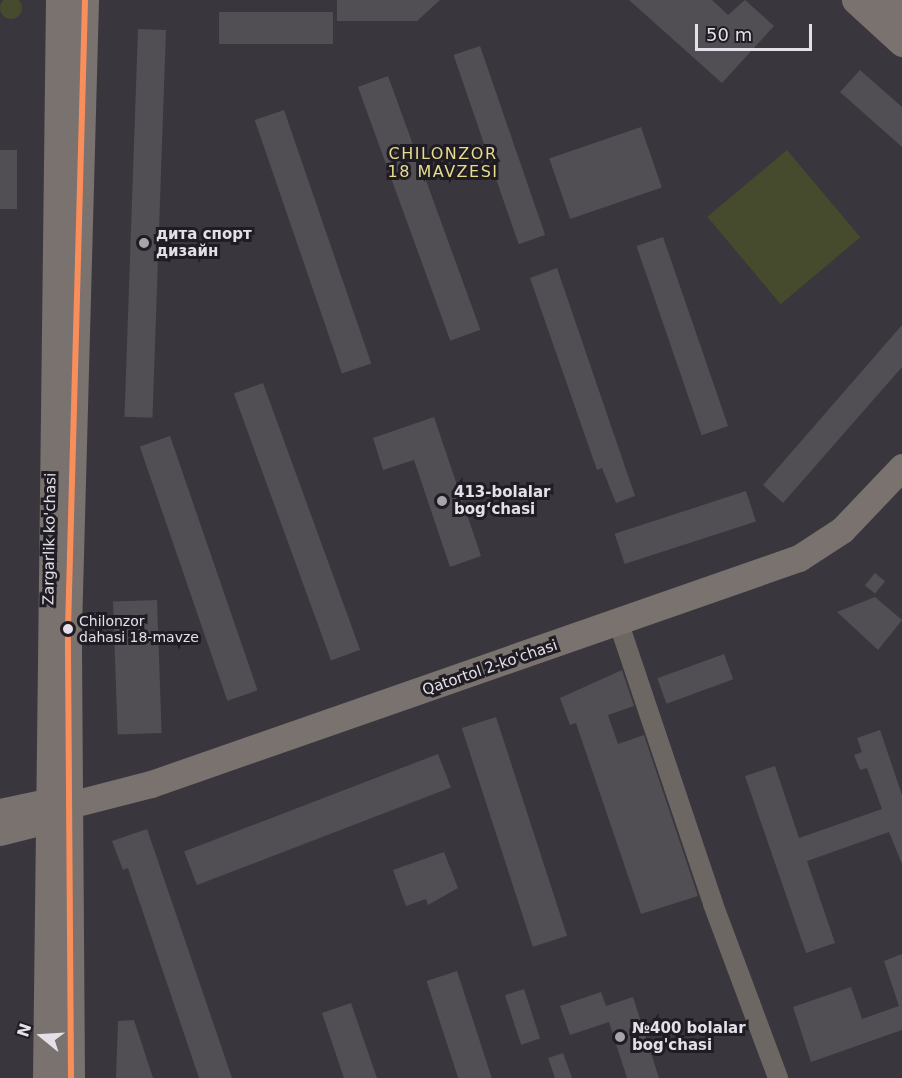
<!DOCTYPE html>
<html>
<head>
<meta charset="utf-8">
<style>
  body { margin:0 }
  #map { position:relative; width:902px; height:1078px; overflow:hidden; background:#3a363e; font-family:"DejaVu Sans",sans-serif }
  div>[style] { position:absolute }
  .green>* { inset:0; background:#454b2c; transform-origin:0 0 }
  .round { border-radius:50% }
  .building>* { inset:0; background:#514e54; transform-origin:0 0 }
  .minor>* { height:20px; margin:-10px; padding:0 10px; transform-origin:10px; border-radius:10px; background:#6d6764 }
  .secondary>* { height:27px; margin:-13.5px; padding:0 13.5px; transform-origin:13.5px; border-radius:13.5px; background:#79726e }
  .bus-1>* { height:6px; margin:-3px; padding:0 3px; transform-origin:3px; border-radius:3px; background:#fa8e5a }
  .dots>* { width:16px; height:16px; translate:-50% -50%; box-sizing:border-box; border:3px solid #201c23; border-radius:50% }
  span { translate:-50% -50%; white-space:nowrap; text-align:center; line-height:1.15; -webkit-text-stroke:6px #201c23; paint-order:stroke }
  .bus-label { font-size:14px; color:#e4dfe8 }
  .left { translate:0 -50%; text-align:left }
  .poi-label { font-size:15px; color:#e4dfe8; font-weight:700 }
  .street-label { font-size:15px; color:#e4dfe8 }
  .neighbourhood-label { font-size:16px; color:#e7dc8d; letter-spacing:1.5px }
  .north { position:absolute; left:12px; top:1006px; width:60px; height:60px; -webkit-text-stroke:4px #201c23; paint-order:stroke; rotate:288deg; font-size:16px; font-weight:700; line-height:24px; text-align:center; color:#e4dfe8 }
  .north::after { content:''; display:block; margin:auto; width:21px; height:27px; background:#e4dfe8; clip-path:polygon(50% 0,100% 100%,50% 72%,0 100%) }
  .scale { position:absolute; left:695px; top:24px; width:117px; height:27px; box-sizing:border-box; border:3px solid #e4dfe8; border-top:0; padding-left:8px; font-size:18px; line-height:21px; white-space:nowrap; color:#e4dfe8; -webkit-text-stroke:4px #201c23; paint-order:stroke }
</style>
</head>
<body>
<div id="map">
  <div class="green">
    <i class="round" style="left:0;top:-3px;width:22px;height:22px"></i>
    <i style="left:787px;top:150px;width:114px;height:104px;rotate:50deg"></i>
  </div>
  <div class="building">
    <i style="clip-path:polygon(337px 0,440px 0,417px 21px,337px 21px)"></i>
    <i style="clip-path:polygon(629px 0,712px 0,728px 15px,745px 0,774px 26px,722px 83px)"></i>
    <i style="left:219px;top:12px;width:114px;height:32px"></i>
    <i style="left:138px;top:29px;width:28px;height:388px;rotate:2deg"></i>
    <i style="left:480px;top:46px;width:200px;height:28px;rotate:71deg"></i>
    <i style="clip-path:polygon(860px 70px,902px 107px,902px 147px,840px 92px)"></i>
    <i style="left:388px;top:76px;width:270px;height:32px;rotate:70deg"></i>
    <i style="left:284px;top:110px;width:268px;height:31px;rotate:71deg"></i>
    <i style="left:641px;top:127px;width:64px;height:97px;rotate:71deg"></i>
    <i style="left:0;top:150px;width:17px;height:59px"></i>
    <i style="left:663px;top:237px;width:200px;height:28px;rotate:71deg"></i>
    <i style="clip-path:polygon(557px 268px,635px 496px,616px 503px,602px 468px,597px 470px,530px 278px)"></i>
    <i style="clip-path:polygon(902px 325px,902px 367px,783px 503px,763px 485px)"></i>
    <i style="left:263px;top:383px;width:284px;height:31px;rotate:70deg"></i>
    <i style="clip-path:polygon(434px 417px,481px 556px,450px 567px,414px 460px,383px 470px,373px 438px)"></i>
    <i style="left:170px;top:436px;width:269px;height:32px;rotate:71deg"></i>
    <i style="left:746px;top:491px;width:32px;height:138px;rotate:72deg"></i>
    <i style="left:875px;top:573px;width:13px;height:16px;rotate:39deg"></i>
    <i style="clip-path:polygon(875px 597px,902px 620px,878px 650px,837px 612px)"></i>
    <i style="left:157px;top:600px;width:133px;height:44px;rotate:88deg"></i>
    <i style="left:724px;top:654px;width:27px;height:71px;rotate:70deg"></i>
    <i style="clip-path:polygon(622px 670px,634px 706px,608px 715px,618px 744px,644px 735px,698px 896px,641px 914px,576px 723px,570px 725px,560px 698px)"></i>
    <i style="left:496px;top:717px;width:230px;height:36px;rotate:72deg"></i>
    <i style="clip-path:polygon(880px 730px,902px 795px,902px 864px,889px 832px,807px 861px,835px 943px,806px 953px,745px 776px,775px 766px,799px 838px,882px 809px,867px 768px,860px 770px,854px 755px,862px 752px,857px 738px)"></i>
    <i style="left:438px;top:754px;width:36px;height:272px;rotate:69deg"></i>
    <i style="clip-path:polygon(147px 829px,232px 1078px,199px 1078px,128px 868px,123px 870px,112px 841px)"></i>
    <i style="clip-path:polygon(444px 852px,458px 888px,428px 905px,426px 899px,406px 906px,393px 870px)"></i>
    <i style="clip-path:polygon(902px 954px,902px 1030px,811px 1062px,793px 1007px,851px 987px,862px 1019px,899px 1006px,884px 961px)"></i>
    <i style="left:457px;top:971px;width:113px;height:32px;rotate:72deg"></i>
    <i style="left:524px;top:989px;width:52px;height:20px;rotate:72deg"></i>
    <i style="clip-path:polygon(601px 992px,606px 1006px,633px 997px,659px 1078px,627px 1078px,609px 1022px,570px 1035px,560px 1006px)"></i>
    <i style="clip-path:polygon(351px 1003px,377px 1078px,344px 1078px,322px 1013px)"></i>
    <i style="clip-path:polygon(134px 1020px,153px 1078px,116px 1078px,118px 1021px)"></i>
    <i style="clip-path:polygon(563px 1053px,572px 1078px,555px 1078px,548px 1058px)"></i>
  </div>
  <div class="minor">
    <i style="left:619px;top:624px;width:295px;rotate:71.4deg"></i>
    <i style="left:713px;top:904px;width:186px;rotate:69.5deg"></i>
  </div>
  <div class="secondary">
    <i style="left:855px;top:0;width:64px;rotate:42.5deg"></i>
    <i style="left:887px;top:0;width:21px;rotate:43deg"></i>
    <i style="left:0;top:812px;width:48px;rotate:-12deg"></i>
    <i style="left:47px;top:802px;width:22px;rotate:8deg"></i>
    <i style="left:69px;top:805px;width:85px;rotate:-14.4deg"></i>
    <i style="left:151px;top:784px;width:686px;rotate:-19.23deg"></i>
    <i style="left:799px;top:558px;width:51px;rotate:-33.1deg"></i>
    <i style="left:842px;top:530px;width:87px;rotate:-46.4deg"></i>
    <i style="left:0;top:832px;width:49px;rotate:-14.3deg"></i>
    <i style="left:47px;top:820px;width:17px;rotate:-33deg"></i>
    <i style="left:46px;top:1078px;width:1078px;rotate:-89.31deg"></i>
    <i style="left:71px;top:1078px;width:449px;rotate:-90.4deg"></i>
    <i style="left:68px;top:629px;width:629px;rotate:-88.45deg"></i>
  </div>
  <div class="bus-1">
    <i style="left:71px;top:1078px;width:449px;rotate:-90.4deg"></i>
    <i style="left:68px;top:629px;width:629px;rotate:-88.45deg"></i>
  </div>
  <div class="dots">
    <i style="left:144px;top:243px;background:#a8a4ac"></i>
    <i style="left:442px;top:501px;background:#a8a4ac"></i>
    <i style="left:68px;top:629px;background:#e4dfe8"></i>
    <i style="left:620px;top:1037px;background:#a8a4ac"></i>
  </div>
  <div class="bus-label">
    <span class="left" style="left:79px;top:629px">Chilonzor<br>dahasi 18-mavze</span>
  </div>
  <div class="poi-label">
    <span class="left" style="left:156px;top:243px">дита спорт<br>дизайн</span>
    <span class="left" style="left:454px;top:501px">413-bolalar<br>bogʻchasi</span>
    <span class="left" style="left:632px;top:1037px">№400 bolalar<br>bog'chasi</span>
  </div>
  <div class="street-label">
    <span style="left:50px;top:539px;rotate:-89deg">Zargarlik ko'chasi</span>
    <span style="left:490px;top:668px;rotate:-19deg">Qatortol 2-ko'chasi</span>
  </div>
  <div class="neighbourhood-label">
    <span style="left:443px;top:163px">CHILONZOR<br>18 MAVZESI</span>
  </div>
  <div class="north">N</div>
  <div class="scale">50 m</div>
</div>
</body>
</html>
